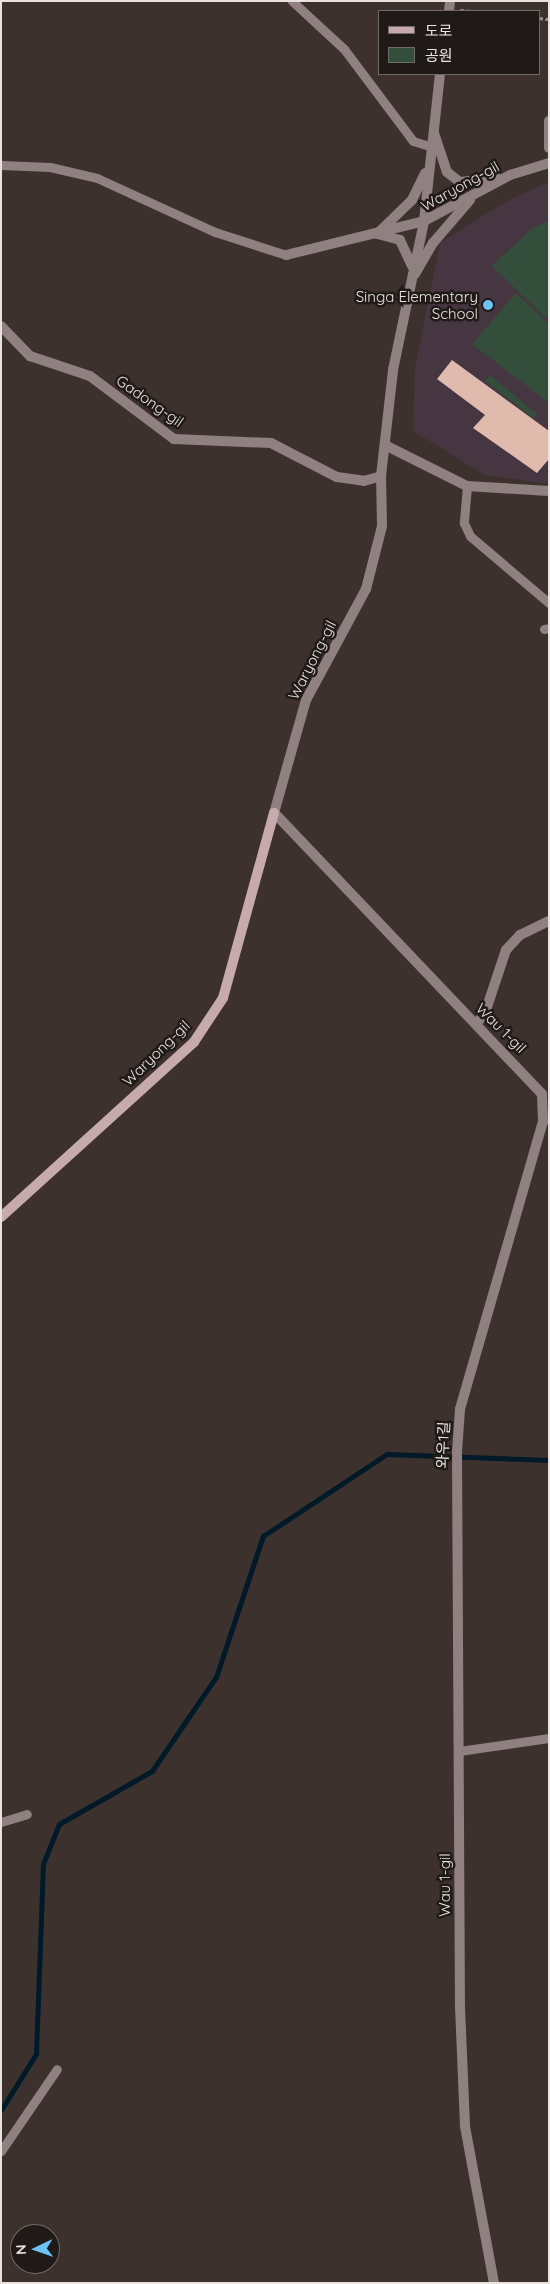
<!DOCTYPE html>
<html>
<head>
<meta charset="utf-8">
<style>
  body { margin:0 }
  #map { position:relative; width:550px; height:2284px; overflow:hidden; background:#3c312d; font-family:Quicksand,"Noto Sans KR",sans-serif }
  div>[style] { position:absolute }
  .education>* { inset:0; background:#463641 }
  .green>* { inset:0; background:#344e3c }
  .stream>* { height:5px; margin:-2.5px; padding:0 2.5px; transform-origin:2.5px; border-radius:2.5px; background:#001a29 }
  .building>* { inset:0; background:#dfbaad }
  .path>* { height:3px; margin-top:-1.5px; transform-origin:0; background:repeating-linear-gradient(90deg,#99908d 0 4px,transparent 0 6.5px) }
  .lane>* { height:9px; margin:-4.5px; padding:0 4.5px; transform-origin:4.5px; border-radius:4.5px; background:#918081 }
  .street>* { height:10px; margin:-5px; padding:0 5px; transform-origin:5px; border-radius:5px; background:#918081 }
  .secondary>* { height:10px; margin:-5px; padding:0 5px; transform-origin:5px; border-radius:5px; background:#c6aaad }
  .dots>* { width:14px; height:14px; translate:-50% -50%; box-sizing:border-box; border:2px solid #1f1a18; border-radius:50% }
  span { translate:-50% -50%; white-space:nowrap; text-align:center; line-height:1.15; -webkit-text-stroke:5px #1f1a18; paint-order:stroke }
  .street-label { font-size:15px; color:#e9e2df }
  .poi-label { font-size:15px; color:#e9e2df }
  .right { translate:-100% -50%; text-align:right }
  .frame { position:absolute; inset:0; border:2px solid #e9e2df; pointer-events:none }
  .legend { position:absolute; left:378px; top:10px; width:162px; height:65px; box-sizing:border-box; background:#1f1a18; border:1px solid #706a68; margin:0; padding:6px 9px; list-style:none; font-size:15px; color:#e9e2df }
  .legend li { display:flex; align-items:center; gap:10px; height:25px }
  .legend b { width:25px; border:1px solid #706a68 }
  .north { position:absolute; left:10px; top:2224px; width:50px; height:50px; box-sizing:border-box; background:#1f1a18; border:1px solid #706a68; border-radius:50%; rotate:267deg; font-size:14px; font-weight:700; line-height:20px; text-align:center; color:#e9e2df }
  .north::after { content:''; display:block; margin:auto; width:18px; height:22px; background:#6cc3f2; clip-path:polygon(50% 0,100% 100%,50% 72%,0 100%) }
</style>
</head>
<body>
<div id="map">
  <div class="education">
    <i style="clip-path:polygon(549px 182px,549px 484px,485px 475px,413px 431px,415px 368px,440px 243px,507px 201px)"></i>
  </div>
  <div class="green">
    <i style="clip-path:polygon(549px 220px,549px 321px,492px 266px,531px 229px)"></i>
    <i style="clip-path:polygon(516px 293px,549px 324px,549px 403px,472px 344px)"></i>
    <i style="clip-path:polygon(490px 375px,537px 414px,533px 418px,485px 381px)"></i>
  </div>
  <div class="stream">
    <i style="left:1px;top:2110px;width:66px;rotate:-58deg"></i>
    <i style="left:36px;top:2054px;width:190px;rotate:-87.9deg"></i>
    <i style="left:43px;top:1864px;width:43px;rotate:-68.2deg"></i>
    <i style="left:59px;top:1824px;width:107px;rotate:-29.7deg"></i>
    <i style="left:152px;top:1771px;width:114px;rotate:-55.8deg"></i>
    <i style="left:216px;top:1677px;width:149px;rotate:-71.6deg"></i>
    <i style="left:263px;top:1536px;width:149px;rotate:-33.5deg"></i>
    <i style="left:387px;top:1454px;width:162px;rotate:2.1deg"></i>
  </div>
  <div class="building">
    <i style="clip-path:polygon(452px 360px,549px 431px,549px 459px,537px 473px,473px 428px,485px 415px,437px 379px)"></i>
  </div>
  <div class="path">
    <i style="left:460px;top:10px;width:12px;rotate:5deg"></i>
    <i style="left:539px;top:18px;width:10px;rotate:6deg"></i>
  </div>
  <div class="lane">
    <i style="left:292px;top:1px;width:71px;rotate:42.7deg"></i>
    <i style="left:344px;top:49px;width:115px;rotate:53.1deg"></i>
    <i style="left:413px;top:141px;width:17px;rotate:17deg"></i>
    <i style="left:1px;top:165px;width:49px;rotate:2.3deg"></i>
    <i style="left:50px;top:167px;width:48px;rotate:13.2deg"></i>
    <i style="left:97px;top:178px;width:130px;rotate:24.6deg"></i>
    <i style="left:215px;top:232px;width:75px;rotate:17.9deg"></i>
    <i style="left:467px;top:486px;width:37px;rotate:95deg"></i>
    <i style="left:464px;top:523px;width:14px;rotate:65deg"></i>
    <i style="left:470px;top:536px;width:104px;rotate:40.3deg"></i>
    <i style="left:544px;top:629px;width:5px;rotate:-11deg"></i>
    <i style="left:459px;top:1751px;width:91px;rotate:-8.2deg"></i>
    <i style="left:1px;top:1822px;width:27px;rotate:-17deg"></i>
    <i style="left:1px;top:2151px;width:99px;rotate:-55.7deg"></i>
  </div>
  <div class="street">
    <i style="left:449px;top:11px;width:10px;rotate:-84deg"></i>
    <i style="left:549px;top:121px;width:27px;rotate:90deg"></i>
    <i style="left:434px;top:133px;width:41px;rotate:71.6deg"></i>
    <i style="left:447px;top:172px;width:16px;rotate:38deg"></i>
    <i style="left:460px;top:182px;width:37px;rotate:-6deg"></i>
    <i style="left:286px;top:255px;width:142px;rotate:-13.8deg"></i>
    <i style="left:424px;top:221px;width:148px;rotate:-83.8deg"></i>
    <i style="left:412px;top:266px;width:29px;rotate:-115deg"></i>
    <i style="left:400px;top:240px;width:24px;rotate:-165deg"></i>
    <i style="left:377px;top:234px;width:49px;rotate:-44.2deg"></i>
    <i style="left:412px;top:200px;width:30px;rotate:-64deg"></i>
    <i style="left:415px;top:274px;width:36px;rotate:-60deg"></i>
    <i style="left:433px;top:243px;width:57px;rotate:-49.3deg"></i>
    <i style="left:1px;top:326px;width:42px;rotate:46deg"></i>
    <i style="left:30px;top:356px;width:63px;rotate:18.4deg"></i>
    <i style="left:90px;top:376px;width:105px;rotate:36.9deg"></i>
    <i style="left:174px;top:439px;width:97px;rotate:2.4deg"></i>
    <i style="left:271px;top:443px;width:74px;rotate:27.3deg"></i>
    <i style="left:337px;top:477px;width:27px;rotate:8deg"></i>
    <i style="left:364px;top:481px;width:18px;rotate:-16deg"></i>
    <i style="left:385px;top:445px;width:92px;rotate:26.6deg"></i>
    <i style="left:467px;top:486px;width:82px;rotate:3.5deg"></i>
    <i style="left:476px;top:1024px;width:14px;rotate:-51deg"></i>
    <i style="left:485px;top:1013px;width:66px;rotate:-71.6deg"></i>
    <i style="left:506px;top:950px;width:21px;rotate:-47deg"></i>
    <i style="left:520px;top:935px;width:32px;rotate:-26deg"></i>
    <i style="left:494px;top:2283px;width:160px;rotate:-100.5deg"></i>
    <i style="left:465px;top:2126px;width:118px;rotate:-92.4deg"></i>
    <i style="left:460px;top:2008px;width:556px;rotate:-90.31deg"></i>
    <i style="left:457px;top:1452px;width:43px;rotate:-86deg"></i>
    <i style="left:460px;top:1409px;width:299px;rotate:-73.9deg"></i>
    <i style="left:543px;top:1122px;width:28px;rotate:-92deg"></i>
    <i style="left:542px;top:1094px;width:388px;rotate:-133.6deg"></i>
    <i style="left:274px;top:813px;width:117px;rotate:-74.2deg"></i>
    <i style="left:306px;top:700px;width:126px;rotate:-61.6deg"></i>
    <i style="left:366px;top:589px;width:65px;rotate:-75.7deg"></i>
    <i style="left:382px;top:526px;width:50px;rotate:-91.1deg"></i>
    <i style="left:381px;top:476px;width:107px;rotate:-83.5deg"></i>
    <i style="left:393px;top:370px;width:152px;rotate:-78.2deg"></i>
    <i style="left:424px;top:221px;width:98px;rotate:-28.1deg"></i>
    <i style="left:510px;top:175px;width:41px;rotate:-17.1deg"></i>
  </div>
  <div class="secondary">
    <i style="left:1px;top:1217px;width:261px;rotate:-42.2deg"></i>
    <i style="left:194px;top:1042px;width:53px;rotate:-56.6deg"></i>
    <i style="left:223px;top:998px;width:192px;rotate:-74.6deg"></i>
  </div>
  <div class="dots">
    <i style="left:488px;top:305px;background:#6cc3f2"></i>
  </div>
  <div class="street-label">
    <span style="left:460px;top:186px;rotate:-29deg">Waryong-gil</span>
    <span style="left:150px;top:401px;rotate:35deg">Gadong-gil</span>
    <span style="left:312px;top:660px;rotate:-63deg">Waryong-gil</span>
    <span style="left:501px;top:1028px;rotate:45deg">Wau 1-gil</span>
    <span style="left:156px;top:1053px;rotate:-44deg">Waryong-gil</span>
    <span style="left:443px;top:1445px;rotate:-87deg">와우1길</span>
    <span style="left:445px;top:1885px;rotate:-90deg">Wau 1-gil</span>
  </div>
  <div class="poi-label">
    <span class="right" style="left:478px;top:305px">Singa Elementary<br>School</span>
  </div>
  <div class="frame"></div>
  <ul class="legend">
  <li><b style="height:6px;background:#c6aaad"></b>도로</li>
  <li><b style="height:14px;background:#344e3c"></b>공원</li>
  </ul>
  <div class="north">N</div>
</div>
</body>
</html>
